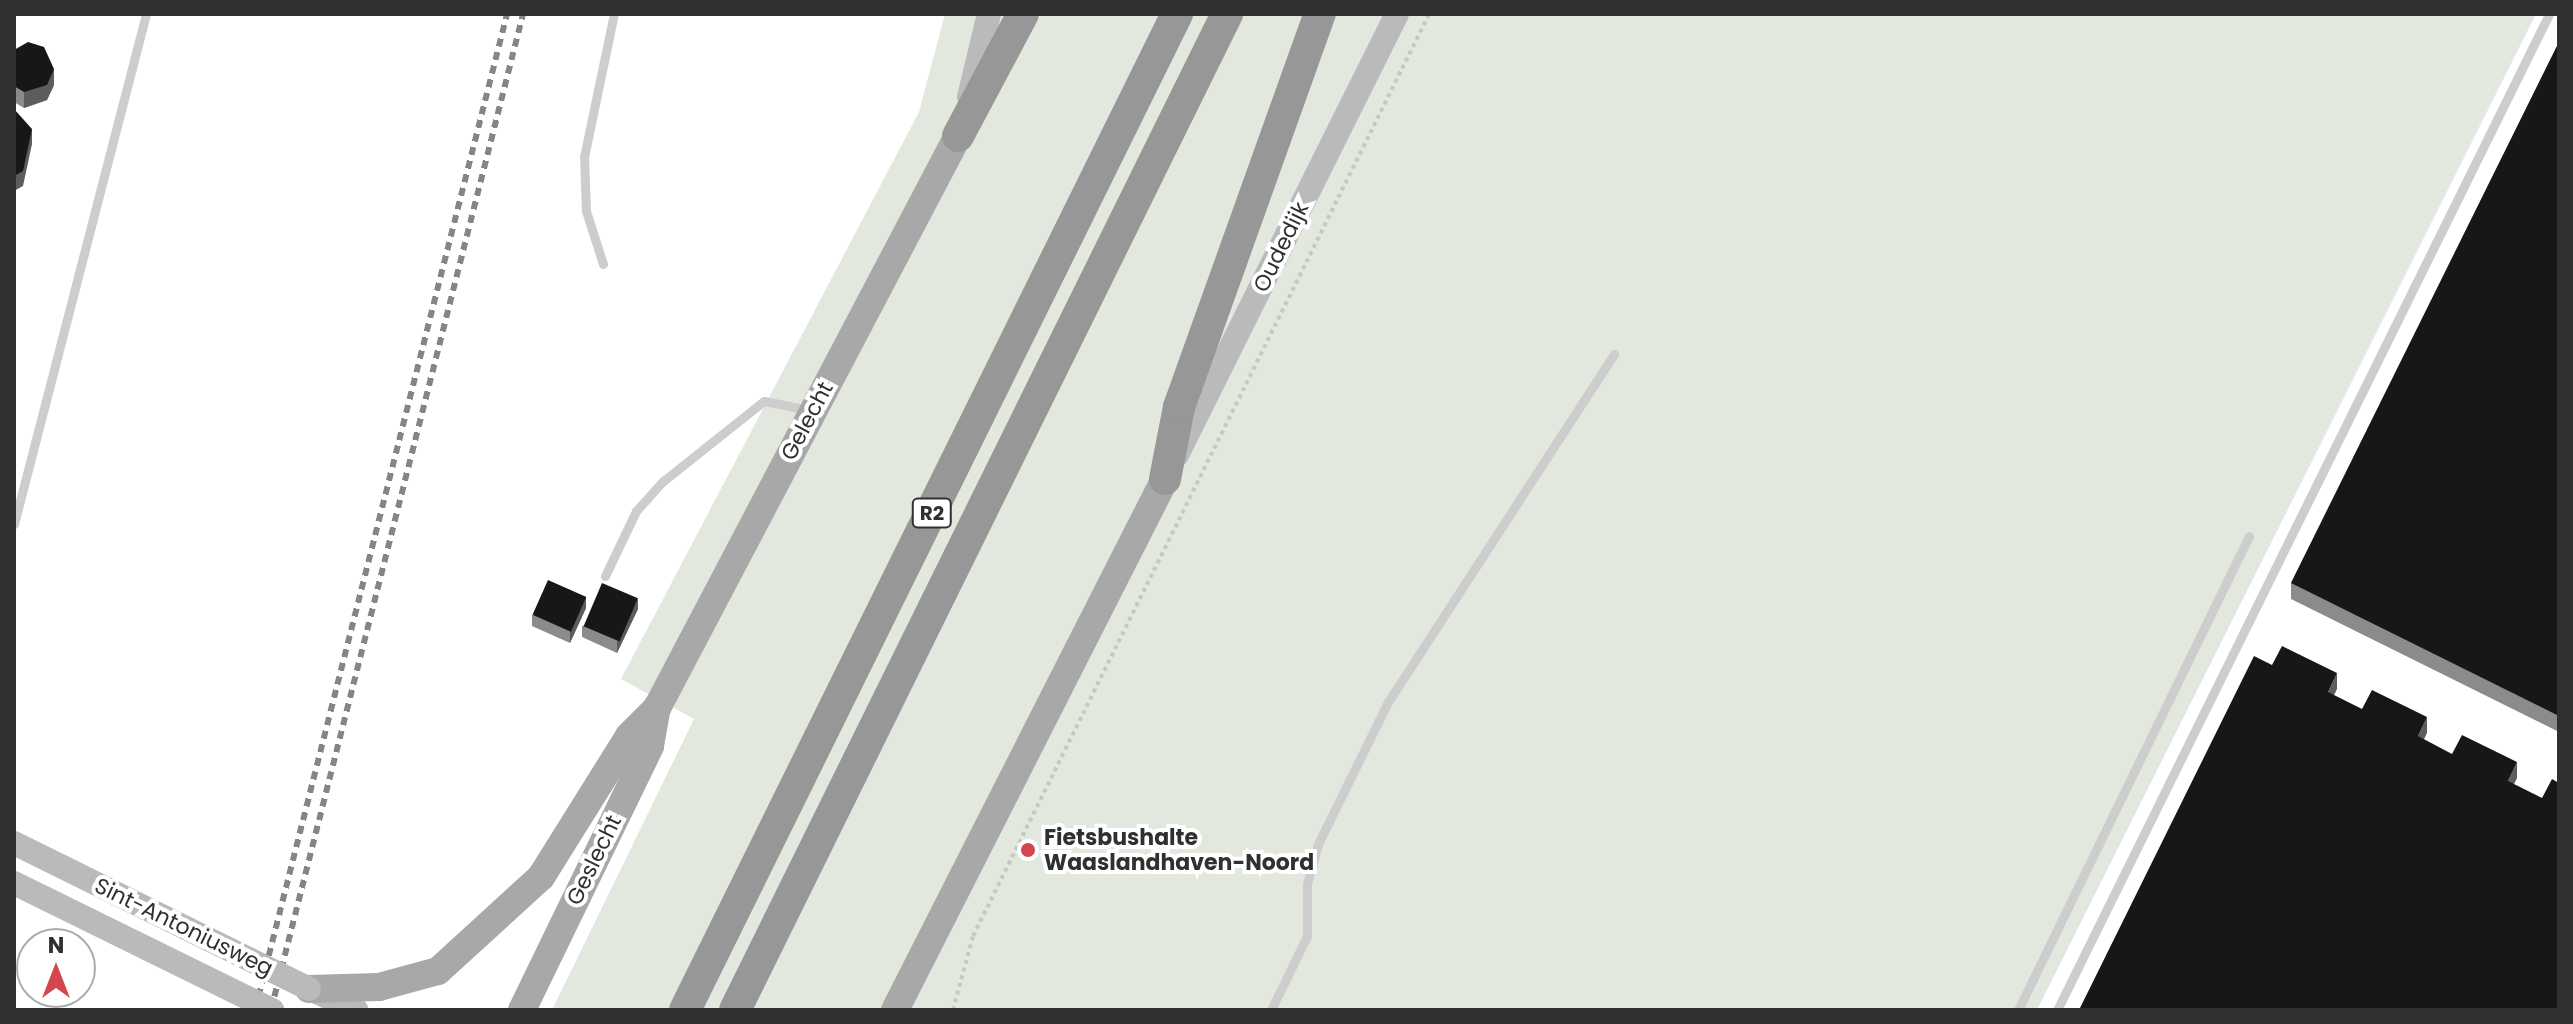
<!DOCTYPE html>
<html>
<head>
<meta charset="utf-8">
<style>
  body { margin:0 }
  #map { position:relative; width:2573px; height:1024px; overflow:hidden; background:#fff; font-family:Poppins,sans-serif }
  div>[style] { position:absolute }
  .green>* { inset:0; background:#e2e8dd }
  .path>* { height:4px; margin-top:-2px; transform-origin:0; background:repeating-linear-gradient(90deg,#c7c7c7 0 4px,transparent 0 8px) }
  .lane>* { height:9px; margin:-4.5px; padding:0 4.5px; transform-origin:4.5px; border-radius:4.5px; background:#cdcdcd }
  .secondary>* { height:24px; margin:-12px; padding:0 12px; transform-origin:12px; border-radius:12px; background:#bababa }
  .primary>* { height:28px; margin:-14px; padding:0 14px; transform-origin:14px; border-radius:14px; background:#a8a8a8 }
  .highway>* { height:32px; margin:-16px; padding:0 16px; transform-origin:16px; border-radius:16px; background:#979797 }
  .rail>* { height:6px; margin-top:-3px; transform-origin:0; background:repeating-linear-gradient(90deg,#858585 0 8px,transparent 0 14px) }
  .secondary-bridge>* { height:24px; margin:-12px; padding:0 12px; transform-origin:12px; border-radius:12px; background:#bababa }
  .wall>* { inset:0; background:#8b8b8b }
  .shaded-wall>* { inset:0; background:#5d5d5d }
  .building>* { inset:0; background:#171717; transform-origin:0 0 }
  .dots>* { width:22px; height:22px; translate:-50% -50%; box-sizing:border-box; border:4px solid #fff; border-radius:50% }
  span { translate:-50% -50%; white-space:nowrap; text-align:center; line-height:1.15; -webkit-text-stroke:8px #fff; paint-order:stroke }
  .shield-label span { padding:2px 6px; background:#fff; border:2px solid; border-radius:6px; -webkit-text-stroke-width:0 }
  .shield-label { font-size:20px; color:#303030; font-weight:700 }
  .street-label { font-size:22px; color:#303030 }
  .poi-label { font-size:22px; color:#303030; font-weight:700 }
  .left { translate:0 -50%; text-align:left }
  .frame { position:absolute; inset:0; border:16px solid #303030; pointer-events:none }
  .north { position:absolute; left:16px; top:928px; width:80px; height:80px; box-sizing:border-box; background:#fff; border:2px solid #acacac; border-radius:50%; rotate:0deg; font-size:22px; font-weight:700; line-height:32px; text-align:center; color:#303030 }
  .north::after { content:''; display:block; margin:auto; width:28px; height:36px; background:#d3464b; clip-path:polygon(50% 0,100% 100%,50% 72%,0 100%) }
</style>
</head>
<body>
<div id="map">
  <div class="green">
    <i style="clip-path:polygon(945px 14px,2536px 14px,2037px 1010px,552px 1010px,694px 719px,621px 679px,919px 112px)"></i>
  </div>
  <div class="path">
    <i style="left:953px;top:1010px;width:77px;rotate:-74.9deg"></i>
    <i style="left:973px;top:936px;width:1029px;rotate:-63.68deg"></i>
  </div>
  <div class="lane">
    <i style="left:603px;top:264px;width:56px;rotate:-107.8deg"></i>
    <i style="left:586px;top:211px;width:54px;rotate:-92.1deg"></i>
    <i style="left:584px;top:157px;width:146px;rotate:-78.2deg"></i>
    <i style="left:14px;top:524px;width:527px;rotate:-75.49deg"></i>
    <i style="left:605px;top:576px;width:72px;rotate:-64.5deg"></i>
    <i style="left:636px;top:511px;width:39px;rotate:-48deg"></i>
    <i style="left:662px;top:482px;width:130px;rotate:-38.5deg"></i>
    <i style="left:764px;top:401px;width:46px;rotate:11.3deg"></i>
    <i style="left:1271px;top:1010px;width:82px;rotate:-64.1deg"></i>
    <i style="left:1307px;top:936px;width:52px;rotate:-90deg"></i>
    <i style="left:1307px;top:884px;width:41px;rotate:-74.6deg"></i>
    <i style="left:1318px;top:844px;width:158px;rotate:-63.8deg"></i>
    <i style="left:1388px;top:702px;width:415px;rotate:-57deg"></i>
    <i style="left:2018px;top:1010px;width:527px;rotate:-64.02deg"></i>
    <i style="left:2057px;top:1010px;width:1111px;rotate:-63.71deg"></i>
  </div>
  <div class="secondary">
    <i style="left:969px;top:97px;width:85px;rotate:-76.5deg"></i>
    <i style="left:1177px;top:455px;width:493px;rotate:-63.5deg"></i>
    <i style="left:310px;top:989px;width:51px;rotate:24.5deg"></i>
  </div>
  <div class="primary">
    <i style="left:309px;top:989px;width:70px;rotate:-1.6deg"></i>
    <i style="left:379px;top:987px;width:61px;rotate:-15.2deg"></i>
    <i style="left:438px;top:971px;width:139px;rotate:-42.4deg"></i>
    <i style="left:541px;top:877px;width:166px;rotate:-58deg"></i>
    <i style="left:629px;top:736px;width:40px;rotate:-45deg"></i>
    <i style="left:657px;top:708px;width:646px;rotate:-62.25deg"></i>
    <i style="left:522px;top:1010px;width:293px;rotate:-64.1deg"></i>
    <i style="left:650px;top:746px;width:39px;rotate:-80deg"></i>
    <i style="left:895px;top:1010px;width:596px;rotate:-63.05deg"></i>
  </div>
  <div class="highway">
    <i style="left:958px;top:136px;width:138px;rotate:-62deg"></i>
    <i style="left:1165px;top:479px;width:73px;rotate:-79deg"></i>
    <i style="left:1179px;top:407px;width:418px;rotate:-70.3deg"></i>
    <i style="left:685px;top:1010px;width:1111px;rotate:-63.71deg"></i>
    <i style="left:735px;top:1010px;width:1111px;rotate:-63.71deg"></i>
  </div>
  <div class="rail">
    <i style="left:255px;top:1010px;width:1027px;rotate:-75.8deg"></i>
    <i style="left:271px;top:1010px;width:1027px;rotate:-75.8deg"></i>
  </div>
  <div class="secondary-bridge">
    <i style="left:14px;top:843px;width:329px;rotate:26.3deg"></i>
    <i style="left:14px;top:883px;width:288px;rotate:26.2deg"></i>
  </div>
  <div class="wall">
    <i style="clip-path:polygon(2559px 42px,2559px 732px,2291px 599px,2291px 583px)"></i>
    <i style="clip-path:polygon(14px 50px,54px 85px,47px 100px,24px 108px,14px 102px)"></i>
    <i style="clip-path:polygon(586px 608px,570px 643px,532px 626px,532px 615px)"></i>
    <i style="clip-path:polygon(638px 609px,617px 653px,582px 637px,582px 626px)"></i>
  </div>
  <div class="shaded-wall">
    <i style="clip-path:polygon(54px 69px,54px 85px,47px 100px,24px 108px,24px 92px)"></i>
    <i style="clip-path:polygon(32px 129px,32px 144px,23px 186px,14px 191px,14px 176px)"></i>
    <i style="clip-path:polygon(16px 233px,16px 249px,14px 251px,14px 235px)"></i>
    <i style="clip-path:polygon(586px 597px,586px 608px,570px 643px,570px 632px)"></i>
    <i style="clip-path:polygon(638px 598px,638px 609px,617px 653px,617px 642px)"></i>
    <i style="clip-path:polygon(2337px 673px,2337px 689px,2328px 708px,2328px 692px)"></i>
    <i style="clip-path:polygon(2427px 717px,2427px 733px,2418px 752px,2418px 736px)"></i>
    <i style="clip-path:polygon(2517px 762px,2517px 778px,2508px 797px,2508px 781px)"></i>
  </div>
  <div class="building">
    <i style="clip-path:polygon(28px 42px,44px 47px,54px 69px,47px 85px,24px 92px,14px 86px,14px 50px)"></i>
    <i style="clip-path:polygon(2559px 42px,2559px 716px,2291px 583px)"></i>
    <i style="clip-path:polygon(14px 109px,32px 129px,23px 171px,14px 176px)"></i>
    <i style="left:548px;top:580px;width:42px;height:38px;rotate:24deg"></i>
    <i style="left:602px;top:583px;width:39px;height:47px;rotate:23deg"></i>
    <i style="clip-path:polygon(2282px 646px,2337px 673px,2328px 692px,2362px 709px,2372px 690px,2427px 717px,2418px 736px,2452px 754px,2462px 735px,2517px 762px,2508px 781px,2542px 798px,2552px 779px,2559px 783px,2559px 1010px,2079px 1010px,2254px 656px,2272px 665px)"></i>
  </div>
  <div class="dots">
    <i style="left:1028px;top:850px;background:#d3464b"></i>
  </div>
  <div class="shield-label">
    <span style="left:932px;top:513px">R2</span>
  </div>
  <div class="street-label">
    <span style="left:1281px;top:247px;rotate:-64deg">Oudedijk</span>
    <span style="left:807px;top:421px;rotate:-62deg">Gelecht</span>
    <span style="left:594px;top:860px;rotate:-64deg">Geslecht</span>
    <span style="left:184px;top:927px;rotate:26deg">Sint-Antoniusweg</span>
  </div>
  <div class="poi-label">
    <span class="left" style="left:1044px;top:850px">Fietsbushalte<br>Waaslandhaven-Noord</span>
  </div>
  <div class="frame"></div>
  <div class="north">N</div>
</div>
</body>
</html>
